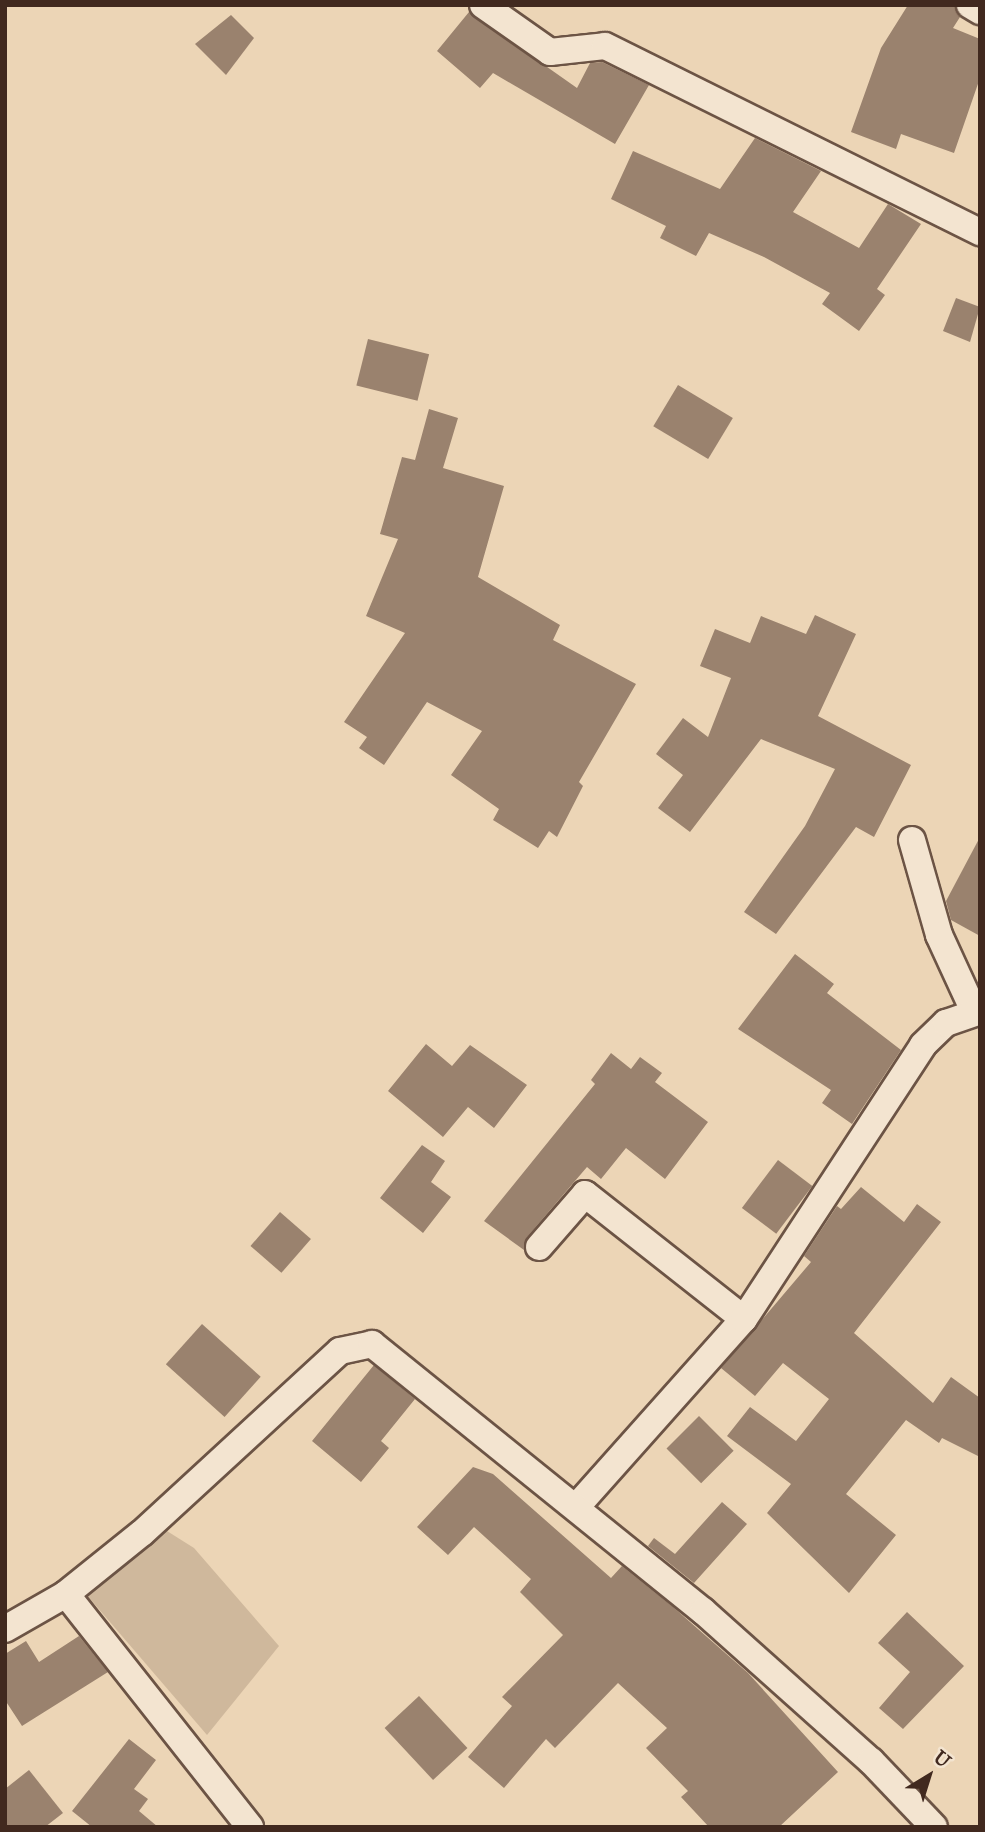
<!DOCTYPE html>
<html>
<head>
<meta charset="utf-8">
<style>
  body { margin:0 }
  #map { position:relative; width:985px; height:1832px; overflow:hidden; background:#ecd5b6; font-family:"IM FELL Great Primer",serif }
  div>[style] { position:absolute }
  .green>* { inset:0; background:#cfb89c }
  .building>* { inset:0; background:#9a826e; transform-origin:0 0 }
  .roads { filter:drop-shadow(2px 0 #6c5445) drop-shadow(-2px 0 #6c5445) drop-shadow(0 2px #6c5445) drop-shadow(0 -2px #6c5445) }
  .minor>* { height:26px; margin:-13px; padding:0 13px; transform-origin:13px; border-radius:13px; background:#f3e4d0 }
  span { translate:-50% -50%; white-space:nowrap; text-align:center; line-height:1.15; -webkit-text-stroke:5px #f3e4d0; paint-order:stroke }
  .frame { position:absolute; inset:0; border:7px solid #41291f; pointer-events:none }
  .north { position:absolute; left:894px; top:1741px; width:70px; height:70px; -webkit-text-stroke:5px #f3e4d0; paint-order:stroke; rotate:38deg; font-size:19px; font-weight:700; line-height:28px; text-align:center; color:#41291f }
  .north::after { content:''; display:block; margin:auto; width:24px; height:32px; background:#41291f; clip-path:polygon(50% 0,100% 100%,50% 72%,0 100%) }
</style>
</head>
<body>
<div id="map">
  <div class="green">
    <i style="clip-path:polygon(159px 1526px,194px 1548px,279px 1646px,207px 1735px,85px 1593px)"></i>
  </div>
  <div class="building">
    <i style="clip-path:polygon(908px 5px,954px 5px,960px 17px,953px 28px,980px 39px,980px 78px,954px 153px,901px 134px,896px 149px,851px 132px,881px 48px)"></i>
    <i style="clip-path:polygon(469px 12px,577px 88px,590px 63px,602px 62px,649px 85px,615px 144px,493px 73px,480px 88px,437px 51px)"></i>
    <i style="clip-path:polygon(231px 15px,254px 38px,226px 75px,195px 44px)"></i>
    <i style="clip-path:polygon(755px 138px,821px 171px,793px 212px,859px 248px,888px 204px,921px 224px,877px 289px,885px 295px,859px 331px,822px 304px,830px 293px,764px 257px,709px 233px,696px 256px,660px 238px,666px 226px,611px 199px,633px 151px,720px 189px)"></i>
    <i style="clip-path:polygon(956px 298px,980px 307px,970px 342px,943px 331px)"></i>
    <i style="left:368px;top:339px;width:63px;height:48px;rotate:14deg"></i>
    <i style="left:678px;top:385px;width:64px;height:48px;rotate:31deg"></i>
    <i style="clip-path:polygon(429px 409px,458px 418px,443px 468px,504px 486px,478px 577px,560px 625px,553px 640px,636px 684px,579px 782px,583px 786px,557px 837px,549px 831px,538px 848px,493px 820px,499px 809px,451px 775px,482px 731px,427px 702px,384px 765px,359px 748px,367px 737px,344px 722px,405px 633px,366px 616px,398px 539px,380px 534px,402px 457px,415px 460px)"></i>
    <i style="clip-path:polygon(815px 615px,856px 634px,818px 716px,911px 765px,874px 837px,856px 827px,776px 934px,744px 912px,805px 826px,835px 769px,761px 739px,690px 832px,658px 808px,683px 775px,656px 754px,683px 718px,708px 737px,731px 678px,700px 666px,715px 629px,750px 643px,761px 616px,806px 634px)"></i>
    <i style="clip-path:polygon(980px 837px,980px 936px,951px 920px,946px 901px)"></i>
    <i style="clip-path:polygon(795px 954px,834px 984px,827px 993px,901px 1050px,852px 1124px,822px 1103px,831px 1090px,738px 1029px)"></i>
    <i style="clip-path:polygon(426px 1044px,452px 1066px,470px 1045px,527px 1085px,494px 1128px,468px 1107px,443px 1137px,388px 1091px)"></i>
    <i style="clip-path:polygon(611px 1053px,631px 1069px,640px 1057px,662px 1073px,655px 1082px,708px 1122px,665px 1179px,626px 1148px,601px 1179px,587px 1167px,527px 1237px,524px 1250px,484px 1221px,595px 1084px,591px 1080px)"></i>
    <i style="clip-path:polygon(422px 1145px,445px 1161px,431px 1182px,451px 1197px,423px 1233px,380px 1198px)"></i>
    <i style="left:778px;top:1160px;width:43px;height:60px;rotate:37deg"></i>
    <i style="clip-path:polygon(861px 1187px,904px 1222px,917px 1204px,941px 1222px,854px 1333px,933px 1403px,951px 1377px,980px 1398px,980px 1457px,942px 1438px,939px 1443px,906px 1420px,846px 1494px,896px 1535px,849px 1593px,767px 1513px,791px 1484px,727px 1436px,750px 1407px,796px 1441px,829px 1399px,783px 1363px,755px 1396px,721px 1368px,811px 1262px,804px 1256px,837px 1206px,841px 1209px)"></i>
    <i style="left:280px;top:1212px;width:41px;height:45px;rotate:41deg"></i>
    <i style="left:202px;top:1324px;width:79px;height:54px;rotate:42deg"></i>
    <i style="clip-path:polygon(374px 1365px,415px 1399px,381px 1441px,389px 1448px,361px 1482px,312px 1441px)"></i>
    <i style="left:699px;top:1416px;width:49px;height:46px;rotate:45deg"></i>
    <i style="clip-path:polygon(473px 1467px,493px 1474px,611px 1578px,622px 1566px,673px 1607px,748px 1673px,838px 1772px,779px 1827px,709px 1827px,681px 1797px,688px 1791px,646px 1748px,667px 1728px,618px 1683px,555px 1748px,546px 1739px,504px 1788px,468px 1757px,512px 1706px,502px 1697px,563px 1635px,520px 1592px,531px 1579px,474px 1527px,448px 1555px,417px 1527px)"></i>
    <i style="clip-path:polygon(722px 1502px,747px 1524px,694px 1583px,648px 1546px,654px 1538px,675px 1554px)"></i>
    <i style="clip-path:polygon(907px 1612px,964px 1666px,903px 1729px,879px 1708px,910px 1672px,878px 1643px)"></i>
    <i style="clip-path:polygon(79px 1636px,108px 1672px,22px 1726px,5px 1700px,5px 1654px,26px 1641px,39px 1662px)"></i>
    <i style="left:419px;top:1696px;width:71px;height:47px;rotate:47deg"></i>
    <i style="clip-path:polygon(129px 1739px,156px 1760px,134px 1789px,148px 1799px,139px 1811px,158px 1827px,92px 1827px,72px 1811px)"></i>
    <i style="clip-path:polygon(29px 1770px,63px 1813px,45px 1827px,5px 1827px,5px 1789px)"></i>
  </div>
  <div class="roads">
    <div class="minor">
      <i style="left:483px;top:5px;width:82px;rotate:35deg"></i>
      <i style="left:550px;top:52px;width:55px;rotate:-6.2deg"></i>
      <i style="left:605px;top:46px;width:419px;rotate:26.4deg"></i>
      <i style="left:970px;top:5px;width:12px;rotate:31deg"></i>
      <i style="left:912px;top:840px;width:99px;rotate:74.1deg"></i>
      <i style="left:939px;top:935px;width:84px;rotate:65.3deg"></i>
      <i style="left:539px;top:1247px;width:70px;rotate:-49deg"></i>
      <i style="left:585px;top:1194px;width:202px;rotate:38.2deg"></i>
      <i style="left:578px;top:1505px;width:249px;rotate:-48.3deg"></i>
      <i style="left:744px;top:1319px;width:327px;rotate:-56.8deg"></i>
      <i style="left:923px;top:1045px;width:32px;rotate:-44deg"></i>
      <i style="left:946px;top:1023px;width:36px;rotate:-19deg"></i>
      <i style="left:66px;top:1594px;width:297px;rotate:51.7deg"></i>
      <i style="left:5px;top:1629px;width:70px;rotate:-29.8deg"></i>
      <i style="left:66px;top:1594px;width:97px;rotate:-38.8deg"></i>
      <i style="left:142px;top:1533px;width:269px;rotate:-42.6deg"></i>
      <i style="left:340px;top:1351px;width:33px;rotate:-12deg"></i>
      <i style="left:372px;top:1344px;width:425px;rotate:38.9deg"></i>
      <i style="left:703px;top:1611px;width:225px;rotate:41.8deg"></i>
      <i style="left:871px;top:1761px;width:91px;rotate:46.3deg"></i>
    </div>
  </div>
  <div class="frame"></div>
  <div class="north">U</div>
</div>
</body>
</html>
